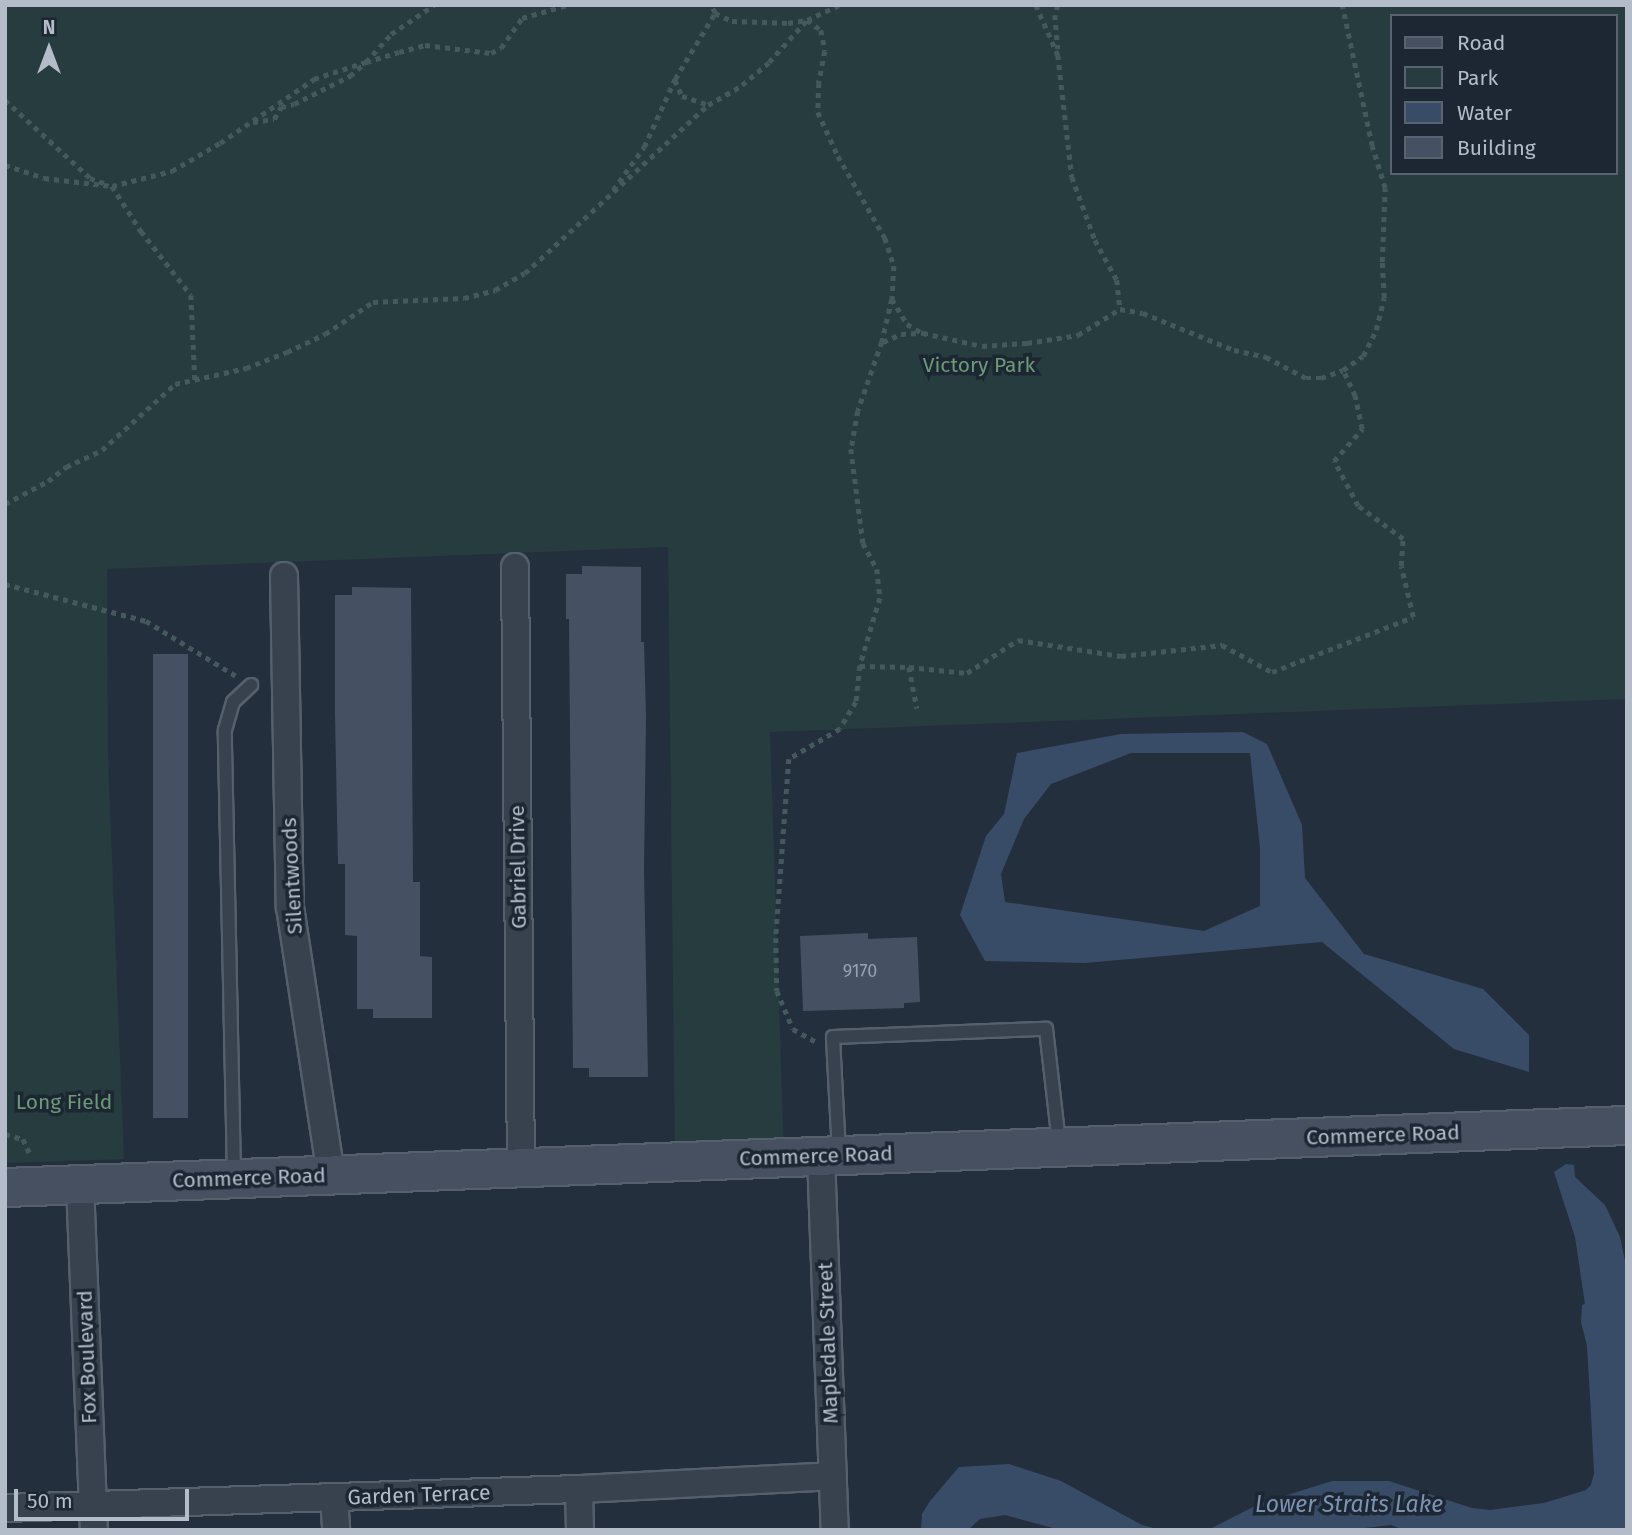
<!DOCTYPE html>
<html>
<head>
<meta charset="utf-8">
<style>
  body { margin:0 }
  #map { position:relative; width:1632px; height:1535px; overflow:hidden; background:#242f3e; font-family:"Fira Sans",sans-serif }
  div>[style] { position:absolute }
  .green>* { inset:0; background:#263c3f }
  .water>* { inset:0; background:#394c67 }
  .building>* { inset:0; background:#455162; transform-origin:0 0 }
  .path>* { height:4.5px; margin-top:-2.25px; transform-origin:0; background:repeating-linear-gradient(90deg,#44595c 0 5px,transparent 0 10px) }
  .roads { filter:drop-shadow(2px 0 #565f6c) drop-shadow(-2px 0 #565f6c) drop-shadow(0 2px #565f6c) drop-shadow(0 -2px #565f6c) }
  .lane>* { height:12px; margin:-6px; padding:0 6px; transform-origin:6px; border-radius:6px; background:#38414e }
  .street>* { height:26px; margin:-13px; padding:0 13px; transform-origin:13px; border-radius:13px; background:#38414e }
  .secondary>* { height:37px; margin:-18.5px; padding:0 18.5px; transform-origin:18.5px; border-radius:18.5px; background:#465061 }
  span { translate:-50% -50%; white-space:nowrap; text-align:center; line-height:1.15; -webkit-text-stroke:7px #1d2633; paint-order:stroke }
  .number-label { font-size:18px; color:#98a1af }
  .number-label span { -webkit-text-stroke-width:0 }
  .park-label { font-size:21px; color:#6b9a76 }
  .street-label { font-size:21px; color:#b4bcc9 }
  .water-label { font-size:23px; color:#7c92b1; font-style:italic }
  .frame { position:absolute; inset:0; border:7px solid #b4bcc9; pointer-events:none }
  .legend { position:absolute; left:1390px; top:14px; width:228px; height:161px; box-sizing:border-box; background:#1d2633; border:2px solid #59626f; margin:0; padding:9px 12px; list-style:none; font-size:21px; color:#b4bcc9 }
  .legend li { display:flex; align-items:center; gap:14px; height:35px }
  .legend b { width:35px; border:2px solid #59626f }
  .north { position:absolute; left:14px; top:14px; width:70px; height:70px; -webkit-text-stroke:5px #1d2633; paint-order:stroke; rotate:0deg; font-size:19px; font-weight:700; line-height:28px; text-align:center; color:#b4bcc9 }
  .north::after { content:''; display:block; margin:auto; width:24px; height:32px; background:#b4bcc9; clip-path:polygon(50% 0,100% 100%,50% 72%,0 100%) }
  .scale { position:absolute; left:14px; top:1489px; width:175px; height:32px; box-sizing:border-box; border:4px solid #b4bcc9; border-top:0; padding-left:9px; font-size:21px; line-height:24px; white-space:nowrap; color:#b4bcc9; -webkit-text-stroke:5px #1d2633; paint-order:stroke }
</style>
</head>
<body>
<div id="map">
  <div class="green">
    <i style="clip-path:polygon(evenodd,5px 5px,1627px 5px,1627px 699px,770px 732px,784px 1156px,675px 1158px,668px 547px,107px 569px,108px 758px,124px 1159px,5px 1163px,5px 5px,1392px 16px,1616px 16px,1616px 173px,1392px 173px,1392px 16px)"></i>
  </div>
  <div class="water">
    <i style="clip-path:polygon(evenodd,1243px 732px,1267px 744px,1302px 825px,1305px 878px,1364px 954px,1483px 989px,1529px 1035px,1529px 1072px,1454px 1049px,1322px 942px,1085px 963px,985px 961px,960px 915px,986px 836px,1004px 814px,1017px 753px,1121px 734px,1243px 732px,1131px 753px,1250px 753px,1260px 848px,1260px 906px,1204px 931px,1005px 902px,1001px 874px,1024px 819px,1051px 784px,1131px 753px)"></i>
    <i style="clip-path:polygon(1566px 1164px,1574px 1165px,1575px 1177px,1605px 1205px,1620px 1237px,1627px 1271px,1627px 1530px,1404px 1530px,1391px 1525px,1347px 1530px,1208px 1530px,1259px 1504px,1332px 1481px,1389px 1481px,1472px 1508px,1490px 1510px,1544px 1503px,1586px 1490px,1591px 1485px,1594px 1473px,1591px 1414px,1587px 1346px,1581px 1322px,1582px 1305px,1585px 1304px,1575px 1237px,1554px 1172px)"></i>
    <i style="clip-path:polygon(1009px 1464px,1061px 1481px,1142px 1525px,1161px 1530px,1060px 1530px,1005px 1515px,980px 1519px,968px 1530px,921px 1530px,922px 1514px,930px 1501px,959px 1467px)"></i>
  </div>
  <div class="building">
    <i style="clip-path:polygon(582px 566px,641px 567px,641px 642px,644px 642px,646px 717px,644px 869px,648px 1077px,589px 1077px,589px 1068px,573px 1068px,569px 619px,566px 619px,566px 574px,582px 574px)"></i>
    <i style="clip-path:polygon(352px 587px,411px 588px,413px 882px,420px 882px,420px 956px,432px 957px,432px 1018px,373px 1018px,373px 1009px,357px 1009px,357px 936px,345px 935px,345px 864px,338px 864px,335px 715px,335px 595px,352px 595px)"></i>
    <i style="left:153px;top:654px;width:35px;height:464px"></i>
    <i style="clip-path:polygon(868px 933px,868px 939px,917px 937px,920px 1002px,904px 1003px,904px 1008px,803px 1011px,800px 936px)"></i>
  </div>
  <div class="path">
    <i style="left:1036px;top:5px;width:55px;rotate:66.3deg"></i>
    <i style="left:1058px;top:55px;width:123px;rotate:83.5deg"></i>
    <i style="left:1072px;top:177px;width:67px;rotate:69.9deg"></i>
    <i style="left:1095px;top:240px;width:46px;rotate:61.2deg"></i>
    <i style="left:1117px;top:280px;width:29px;rotate:84deg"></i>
    <i style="left:1058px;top:5px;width:10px;rotate:107deg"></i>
    <i style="left:1055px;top:15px;width:34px;rotate:85deg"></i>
    <i style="left:715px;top:13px;width:19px;rotate:25deg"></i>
    <i style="left:732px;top:21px;width:56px;rotate:2deg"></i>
    <i style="left:788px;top:23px;width:19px;rotate:-9deg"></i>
    <i style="left:807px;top:20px;width:17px;rotate:36deg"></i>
    <i style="left:821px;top:30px;width:21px;rotate:79deg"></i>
    <i style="left:825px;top:51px;width:33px;rotate:101deg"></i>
    <i style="left:819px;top:83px;width:29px;rotate:92deg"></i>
    <i style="left:818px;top:112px;width:48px;rotate:65.6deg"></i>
    <i style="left:838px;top:156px;width:95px;rotate:60.2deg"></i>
    <i style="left:885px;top:238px;width:29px;rotate:72deg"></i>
    <i style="left:894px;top:266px;width:33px;rotate:93deg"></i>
    <i style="left:892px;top:299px;width:44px;rotate:103.1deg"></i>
    <i style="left:882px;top:342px;width:73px;rotate:109.2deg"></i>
    <i style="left:858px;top:411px;width:39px;rotate:100deg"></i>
    <i style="left:851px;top:449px;width:95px;rotate:82.7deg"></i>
    <i style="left:863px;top:543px;width:30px;rotate:62deg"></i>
    <i style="left:877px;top:569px;width:29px;rotate:84deg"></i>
    <i style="left:880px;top:598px;width:71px;rotate:106.4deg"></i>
    <i style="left:860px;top:666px;width:36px;rotate:96deg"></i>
    <i style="left:856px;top:702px;width:31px;rotate:121deg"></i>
    <i style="left:840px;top:729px;width:59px;rotate:149.5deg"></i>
    <i style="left:789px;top:759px;width:179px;rotate:94.2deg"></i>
    <i style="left:776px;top:938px;width:53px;rotate:88.9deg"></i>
    <i style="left:777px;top:991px;width:41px;rotate:67.2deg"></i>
    <i style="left:793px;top:1029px;width:26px;rotate:29deg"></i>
    <i style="left:675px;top:80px;width:17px;rotate:66deg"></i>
    <i style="left:682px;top:96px;width:26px;rotate:18deg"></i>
    <i style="left:5px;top:100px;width:115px;rotate:42.5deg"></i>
    <i style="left:90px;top:178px;width:15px;rotate:20deg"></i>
    <i style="left:253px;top:122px;width:21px;rotate:-8deg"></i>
    <i style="left:274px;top:119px;width:14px;rotate:-60deg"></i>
    <i style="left:281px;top:107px;width:13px;rotate:-13deg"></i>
    <i style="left:294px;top:104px;width:63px;rotate:-26.6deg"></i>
    <i style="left:350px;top:76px;width:21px;rotate:-41deg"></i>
    <i style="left:366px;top:62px;width:34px;rotate:-17deg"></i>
    <i style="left:399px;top:52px;width:27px;rotate:-15deg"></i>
    <i style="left:425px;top:45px;width:66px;rotate:6.9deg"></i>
    <i style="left:491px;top:53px;width:11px;rotate:-27deg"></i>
    <i style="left:501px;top:48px;width:37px;rotate:-55deg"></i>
    <i style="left:522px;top:18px;width:48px;rotate:-15.8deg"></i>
    <i style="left:5px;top:165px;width:41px;rotate:18.4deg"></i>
    <i style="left:44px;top:178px;width:68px;rotate:6.7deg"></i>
    <i style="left:112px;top:186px;width:62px;rotate:-14deg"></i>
    <i style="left:172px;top:171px;width:56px;rotate:-30.3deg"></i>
    <i style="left:220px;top:143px;width:114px;rotate:-34.2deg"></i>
    <i style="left:314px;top:79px;width:55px;rotate:-18.1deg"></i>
    <i style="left:366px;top:62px;width:38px;rotate:-48deg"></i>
    <i style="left:391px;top:34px;width:52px;rotate:-34deg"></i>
    <i style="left:112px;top:186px;width:54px;rotate:57.2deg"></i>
    <i style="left:141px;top:231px;width:81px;rotate:52deg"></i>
    <i style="left:191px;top:295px;width:85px;rotate:87.3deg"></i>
    <i style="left:613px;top:190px;width:53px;rotate:-54.2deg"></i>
    <i style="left:644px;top:147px;width:75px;rotate:-65.5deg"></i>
    <i style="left:675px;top:79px;width:77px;rotate:-58.8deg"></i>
    <i style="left:715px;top:13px;width:9px;rotate:-117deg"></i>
    <i style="left:892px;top:299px;width:29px;rotate:59deg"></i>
    <i style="left:907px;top:324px;width:17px;rotate:31deg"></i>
    <i style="left:883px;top:342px;width:20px;rotate:-24deg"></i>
    <i style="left:901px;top:334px;width:22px;rotate:-3deg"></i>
    <i style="left:923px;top:333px;width:60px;rotate:12.4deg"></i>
    <i style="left:982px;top:346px;width:45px;rotate:-3.8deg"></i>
    <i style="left:1027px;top:343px;width:52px;rotate:-8.9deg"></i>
    <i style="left:1078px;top:335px;width:49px;rotate:-31.8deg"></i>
    <i style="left:1120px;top:309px;width:23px;rotate:10deg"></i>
    <i style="left:1143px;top:313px;width:98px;rotate:22.1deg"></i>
    <i style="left:1234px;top:350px;width:33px;rotate:12deg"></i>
    <i style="left:1266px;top:357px;width:45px;rotate:27.7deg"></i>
    <i style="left:1306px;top:378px;width:15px"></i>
    <i style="left:1321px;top:378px;width:23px;rotate:-20deg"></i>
    <i style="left:1343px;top:370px;width:24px;rotate:-35deg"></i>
    <i style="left:1363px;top:356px;width:29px;rotate:-63deg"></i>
    <i style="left:1376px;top:330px;width:33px;rotate:-76deg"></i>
    <i style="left:1384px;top:298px;width:36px;rotate:-93deg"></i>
    <i style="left:1382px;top:262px;width:74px;rotate:-87.7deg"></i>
    <i style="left:1385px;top:188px;width:44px;rotate:-107.2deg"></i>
    <i style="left:1372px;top:146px;width:144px;rotate:-102deg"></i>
    <i style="left:5px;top:504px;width:49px;rotate:-28.1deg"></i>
    <i style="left:48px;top:481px;width:23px;rotate:-38deg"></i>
    <i style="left:66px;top:467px;width:40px;rotate:-25deg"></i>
    <i style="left:102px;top:450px;width:98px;rotate:-42.1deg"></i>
    <i style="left:175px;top:384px;width:73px;rotate:-12.7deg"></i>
    <i style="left:246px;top:368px;width:44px;rotate:-21.3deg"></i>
    <i style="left:287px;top:352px;width:42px;rotate:-25.3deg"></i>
    <i style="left:325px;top:334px;width:58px;rotate:-33.7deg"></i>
    <i style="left:373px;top:302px;width:91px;rotate:-2.5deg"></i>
    <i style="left:464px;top:298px;width:32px;rotate:-14deg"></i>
    <i style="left:495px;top:290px;width:34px;rotate:-30deg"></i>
    <i style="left:525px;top:273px;width:248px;rotate:-42.6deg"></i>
    <i style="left:708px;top:105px;width:39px;rotate:-30deg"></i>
    <i style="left:742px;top:85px;width:35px;rotate:-40deg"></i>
    <i style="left:769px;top:62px;width:57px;rotate:-47.9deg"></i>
    <i style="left:807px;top:20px;width:35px;rotate:-25deg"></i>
    <i style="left:5px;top:584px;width:146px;rotate:14.7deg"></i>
    <i style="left:146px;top:621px;width:105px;rotate:31.4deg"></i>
    <i style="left:860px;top:666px;width:49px;rotate:1.2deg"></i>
    <i style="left:909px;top:667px;width:42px;rotate:79deg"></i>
    <i style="left:909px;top:667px;width:58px;rotate:5.9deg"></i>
    <i style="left:967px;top:673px;width:61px;rotate:-32.9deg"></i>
    <i style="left:1018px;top:640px;width:104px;rotate:8.8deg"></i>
    <i style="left:1121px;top:656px;width:102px;rotate:-6.2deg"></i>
    <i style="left:1222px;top:645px;width:57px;rotate:28.4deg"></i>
    <i style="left:1272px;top:672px;width:151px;rotate:-21.3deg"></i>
    <i style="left:1413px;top:617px;width:52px;rotate:-103.2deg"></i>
    <i style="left:1401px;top:566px;width:27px;rotate:-86deg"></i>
    <i style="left:1403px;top:539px;width:56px;rotate:-143.7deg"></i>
    <i style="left:1358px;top:506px;width:51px;rotate:-118.1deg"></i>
    <i style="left:1334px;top:461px;width:43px;rotate:-48.8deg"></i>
    <i style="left:1362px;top:429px;width:34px;rotate:-102deg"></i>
    <i style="left:1355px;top:396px;width:29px;rotate:-115deg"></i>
    <i style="left:5px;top:1134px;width:19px;rotate:16deg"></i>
    <i style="left:23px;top:1139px;width:19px;rotate:65deg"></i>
  </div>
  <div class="roads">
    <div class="lane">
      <i style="left:839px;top:1153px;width:116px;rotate:-93deg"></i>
      <i style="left:833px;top:1037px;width:213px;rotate:-2.2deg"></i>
      <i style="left:1046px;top:1029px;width:115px;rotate:83.5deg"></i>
      <i style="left:234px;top:1175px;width:445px;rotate:-91.2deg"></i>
      <i style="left:225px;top:730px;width:29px;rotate:-74deg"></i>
      <i style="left:233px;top:702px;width:25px;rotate:-43deg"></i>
    </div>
    <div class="street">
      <i style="left:515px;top:567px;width:601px;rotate:89.43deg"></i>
      <i style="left:284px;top:576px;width:331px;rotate:89deg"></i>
      <i style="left:290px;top:907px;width:271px;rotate:81.3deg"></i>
      <i style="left:821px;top:1156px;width:374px;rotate:87.9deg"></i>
      <i style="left:80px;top:1184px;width:346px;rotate:87.7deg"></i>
      <i style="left:579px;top:1489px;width:41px;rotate:88.6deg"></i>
      <i style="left:334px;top:1498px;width:32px;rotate:86deg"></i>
      <i style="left:5px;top:1508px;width:574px;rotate:-1.9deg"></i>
      <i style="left:579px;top:1489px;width:254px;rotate:-2.9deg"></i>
    </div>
    <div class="secondary">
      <i style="left:5px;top:1187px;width:1623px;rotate:-2.19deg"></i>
    </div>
  </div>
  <div class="number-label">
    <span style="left:860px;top:971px">9170</span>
  </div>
  <div class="park-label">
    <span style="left:979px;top:365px">Victory Park</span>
    <span style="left:64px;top:1102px">Long Field</span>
  </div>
  <div class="street-label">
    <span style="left:518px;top:867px;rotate:-91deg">Gabriel Drive</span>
    <span style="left:292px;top:876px;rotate:-93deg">Silentwoods</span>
    <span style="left:1383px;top:1135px;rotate:-2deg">Commerce Road</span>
    <span style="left:816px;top:1156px;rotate:-2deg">Commerce Road</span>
    <span style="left:249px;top:1178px;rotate:-2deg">Commerce Road</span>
    <span style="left:828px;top:1343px;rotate:-92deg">Mapledale Street</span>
    <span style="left:87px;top:1357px;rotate:-92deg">Fox Boulevard</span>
    <span style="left:419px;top:1495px;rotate:-2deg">Garden Terrace</span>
  </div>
  <div class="water-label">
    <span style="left:1349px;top:1504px">Lower Straits Lake</span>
  </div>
  <div class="frame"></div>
  <ul class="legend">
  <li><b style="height:9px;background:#465061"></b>Road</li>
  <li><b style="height:19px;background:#263c3f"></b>Park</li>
  <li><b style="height:19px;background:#394c67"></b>Water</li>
  <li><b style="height:19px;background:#455162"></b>Building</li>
  </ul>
  <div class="north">N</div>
  <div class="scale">50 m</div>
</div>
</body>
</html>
